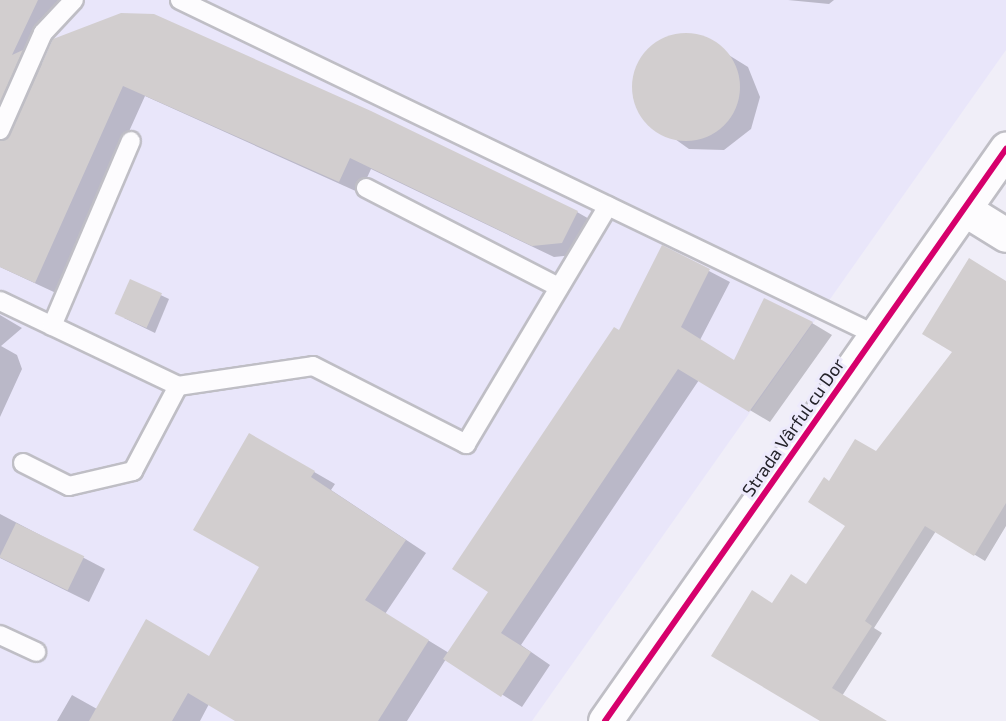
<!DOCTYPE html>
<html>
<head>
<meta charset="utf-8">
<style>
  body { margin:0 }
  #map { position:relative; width:1006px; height:721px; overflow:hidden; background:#f0eef8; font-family:"Exo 2",sans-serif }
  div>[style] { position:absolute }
  .built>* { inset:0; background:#e9e6fa }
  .shadow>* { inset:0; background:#0003 }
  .building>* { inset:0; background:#d2cecf; transform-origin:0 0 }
  .round { border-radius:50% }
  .roads { filter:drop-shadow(2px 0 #bfbec5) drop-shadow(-2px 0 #bfbec5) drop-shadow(0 2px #bfbec5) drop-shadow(0 -2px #bfbec5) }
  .lane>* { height:18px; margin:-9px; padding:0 9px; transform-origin:9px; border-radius:9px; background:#fdfcfe }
  .street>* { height:33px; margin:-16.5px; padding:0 16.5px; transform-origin:16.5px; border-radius:16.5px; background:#fdfcfe }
  .secondary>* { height:33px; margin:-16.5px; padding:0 16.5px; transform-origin:16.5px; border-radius:16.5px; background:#fdfcfe }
  .cycleway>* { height:6px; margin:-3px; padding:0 3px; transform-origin:3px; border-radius:3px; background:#d6006c }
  span { translate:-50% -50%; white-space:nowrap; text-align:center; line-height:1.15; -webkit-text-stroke:6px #edeafc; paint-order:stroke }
  .street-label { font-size:18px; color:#24232a }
</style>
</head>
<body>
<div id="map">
  <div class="built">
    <i style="clip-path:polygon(0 0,1006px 0,1006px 50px,532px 721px,0 721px)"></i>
  </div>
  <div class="shadow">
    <i style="clip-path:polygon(4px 0,65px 0,36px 60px,43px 64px,54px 40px,577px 212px,598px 224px,583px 254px,554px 257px,371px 169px,360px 193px,145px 96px,56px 293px,0 267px,0 9px)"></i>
    <i style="clip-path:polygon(788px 0,834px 0,829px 4px)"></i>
    <i style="clip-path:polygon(681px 34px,698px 36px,748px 67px,760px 97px,751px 129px,724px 150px,689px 149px,640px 114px,633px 80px,639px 63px,649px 49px)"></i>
    <i style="clip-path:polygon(663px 247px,730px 282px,700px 340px,735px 362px,812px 323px,832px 335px,770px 422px,699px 380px,521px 645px,550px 665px,522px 707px,446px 659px,407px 721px,238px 721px,209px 704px,200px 721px,57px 721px,72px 695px,97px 709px,210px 658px,261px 567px,250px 435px,335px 484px,331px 490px,426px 553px,385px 614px,449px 653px,490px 592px)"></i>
    <i style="clip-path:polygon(131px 281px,169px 299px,155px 333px,124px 318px)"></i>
    <i style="clip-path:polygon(1006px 282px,1006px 526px,985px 561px,936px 531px,874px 628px,882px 633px,842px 696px,885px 721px,823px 721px,773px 604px,807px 585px,847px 525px,830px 482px,876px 453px)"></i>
    <i style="clip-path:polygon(0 315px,22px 328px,1px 346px,17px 355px,22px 369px,0 417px)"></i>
    <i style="clip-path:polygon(0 514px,105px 569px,89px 602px,0 558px)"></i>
  </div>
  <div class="building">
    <i style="clip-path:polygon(0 0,38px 0,12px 55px,23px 50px,0 102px)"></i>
    <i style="clip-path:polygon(121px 13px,154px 14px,371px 111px,578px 211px,562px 243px,532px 246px,350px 158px,339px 182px,123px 86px,35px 283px,0 267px,0 141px,10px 135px,53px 39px)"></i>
    <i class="round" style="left:632px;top:33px;width:108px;height:108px"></i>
    <i style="clip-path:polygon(662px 245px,710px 269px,681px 327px,734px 360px,764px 298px,813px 322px,749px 412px,678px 369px,501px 633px,531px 652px,501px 697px,443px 659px,488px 592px,452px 569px,614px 327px,619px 330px)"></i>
    <i style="clip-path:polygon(969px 258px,1006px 281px,1006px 503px,974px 556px,925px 526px,865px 621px,872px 626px,832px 688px,887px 721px,820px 721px,711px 656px,752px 590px,772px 603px,791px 574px,806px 584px,845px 526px,808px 502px,824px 477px,829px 481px,855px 439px,876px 451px,952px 352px,922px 334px)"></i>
    <i style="left:130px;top:279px;width:35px;height:38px;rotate:24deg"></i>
    <i style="clip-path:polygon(249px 433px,315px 471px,311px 477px,406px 540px,365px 600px,429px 640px,378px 721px,235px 721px,188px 693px,172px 721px,89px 721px,146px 619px,209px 656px,259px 567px,193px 530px)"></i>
    <i style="left:16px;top:523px;width:76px;height:38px;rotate:26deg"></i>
  </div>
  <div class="roads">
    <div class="lane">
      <i style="left:180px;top:0;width:772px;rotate:25.7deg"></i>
      <i style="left:0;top:130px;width:106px;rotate:-66.1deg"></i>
      <i style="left:43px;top:33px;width:45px;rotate:-46.8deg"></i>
      <i style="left:366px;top:188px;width:217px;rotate:27.2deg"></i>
      <i style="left:0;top:301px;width:197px;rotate:25.5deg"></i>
      <i style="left:52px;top:326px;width:201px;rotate:-66.9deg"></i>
      <i style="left:23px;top:463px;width:51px;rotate:26.6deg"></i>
      <i style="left:69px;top:486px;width:66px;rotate:-13.2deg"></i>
      <i style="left:133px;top:471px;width:96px;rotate:-62.1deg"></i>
      <i style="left:178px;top:386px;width:136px;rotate:-8.4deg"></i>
      <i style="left:313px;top:366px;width:172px;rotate:27deg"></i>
      <i style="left:466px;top:444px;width:277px;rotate:-59.2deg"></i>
      <i style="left:0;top:635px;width:40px;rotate:25deg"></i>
    </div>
    <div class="street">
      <i style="left:964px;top:209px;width:49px;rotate:31.8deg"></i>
    </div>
    <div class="secondary">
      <i style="left:605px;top:721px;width:699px;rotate:-54.97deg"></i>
    </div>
  </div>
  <div class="cycleway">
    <i style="left:605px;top:721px;width:699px;rotate:-54.97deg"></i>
  </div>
  <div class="street-label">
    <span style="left:793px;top:427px;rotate:-55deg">Strada Vârful cu Dor</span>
  </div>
</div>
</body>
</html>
